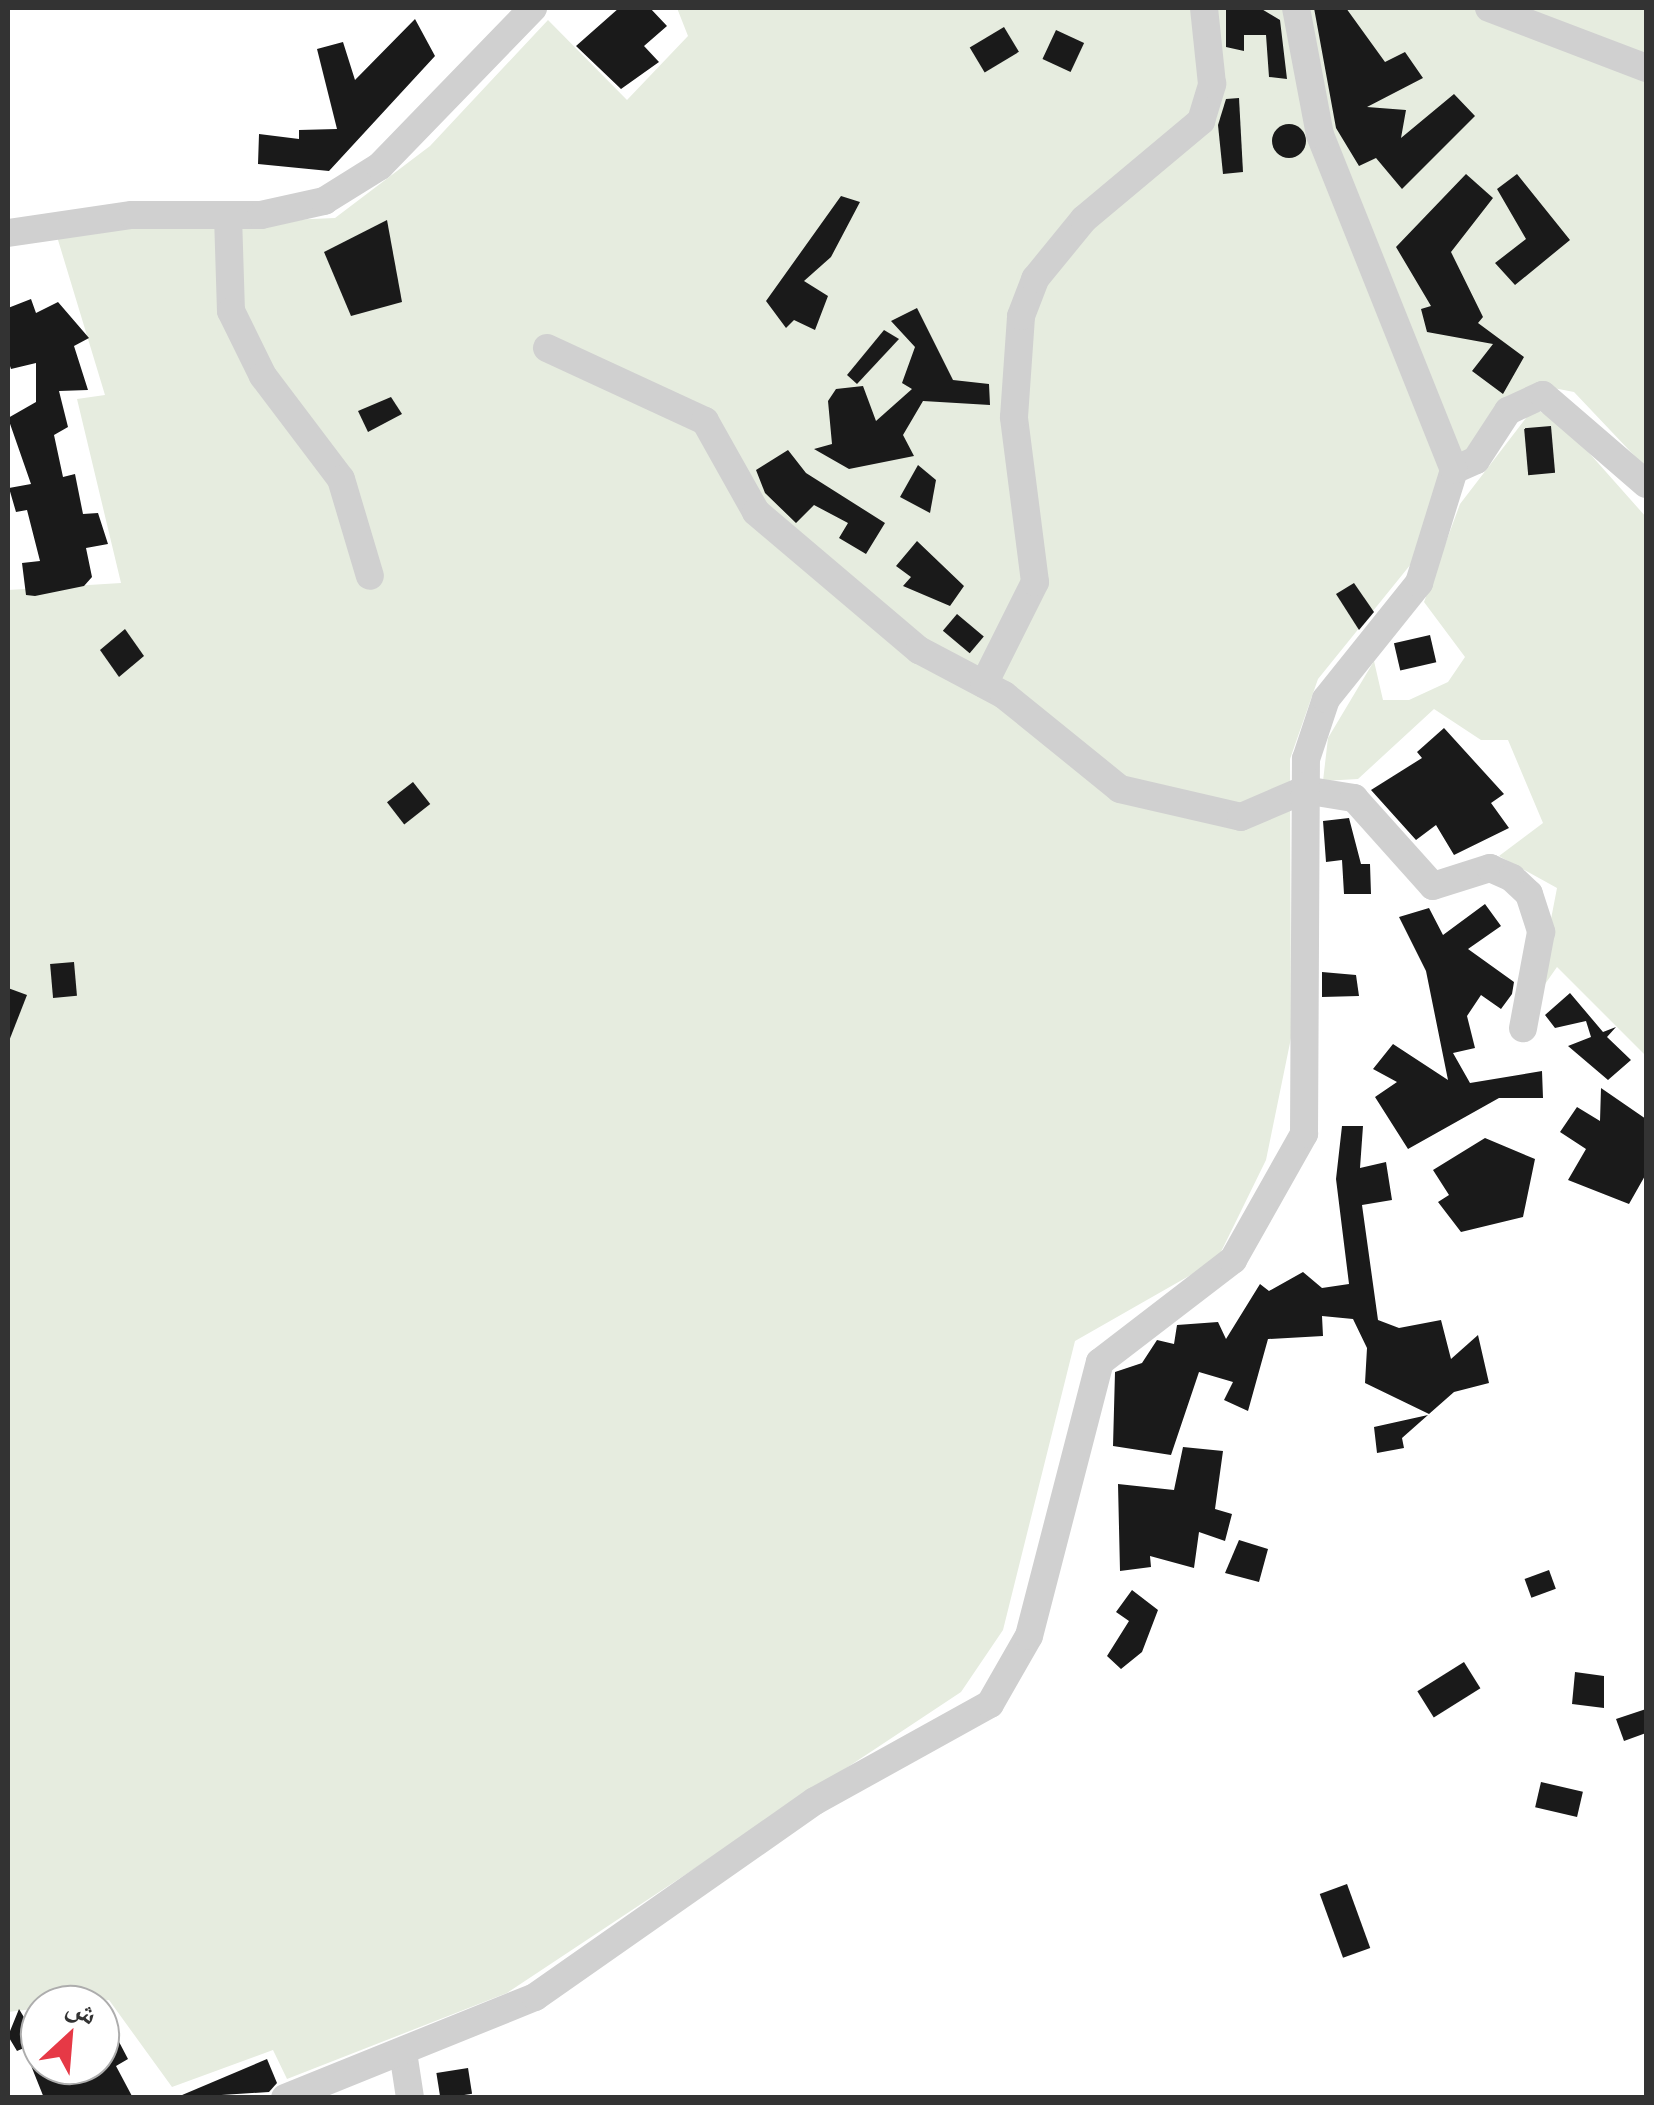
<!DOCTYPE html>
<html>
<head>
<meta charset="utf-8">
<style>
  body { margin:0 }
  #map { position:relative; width:1654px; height:2105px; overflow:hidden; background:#fff; font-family:"Archivo Narrow","Noto Naskh Arabic",sans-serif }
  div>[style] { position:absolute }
  .green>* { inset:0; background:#e6ecdf }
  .building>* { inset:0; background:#1a1a1a; transform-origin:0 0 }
  .round { border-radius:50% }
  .minor>* { height:28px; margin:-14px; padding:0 14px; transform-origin:14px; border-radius:14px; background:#d0d0d0 }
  span { translate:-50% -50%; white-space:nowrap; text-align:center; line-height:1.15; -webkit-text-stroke:10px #fff; paint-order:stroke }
  .frame { position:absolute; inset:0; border:10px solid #333; pointer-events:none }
  .north { position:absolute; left:20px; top:1985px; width:100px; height:100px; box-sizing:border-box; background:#fff; border:2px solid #adadad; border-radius:50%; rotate:26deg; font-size:28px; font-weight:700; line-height:40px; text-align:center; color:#333 }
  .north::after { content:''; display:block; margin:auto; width:35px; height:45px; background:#e63946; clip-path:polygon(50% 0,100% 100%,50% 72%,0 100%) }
</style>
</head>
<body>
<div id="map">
  <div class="green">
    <i style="clip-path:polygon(677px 8px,1646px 8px,1646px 468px,1574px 392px,1533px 384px,1470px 452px,1415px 559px,1318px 679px,1290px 759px,1291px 1038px,1266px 1160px,1217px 1260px,1075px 1341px,1003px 1630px,961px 1692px,507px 1993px,287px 2079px,273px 2050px,172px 2087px,109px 2000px,8px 2012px,8px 590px,121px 583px,77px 399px,105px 395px,55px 230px,335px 218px,430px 146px,548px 20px,627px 100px,688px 36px)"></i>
    <i style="clip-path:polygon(1533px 409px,1559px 419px,1646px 517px,1646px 1056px,1557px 967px,1536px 997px,1557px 888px,1499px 856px,1543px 823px,1508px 740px,1481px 740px,1434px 709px,1358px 779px,1323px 781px,1328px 738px,1374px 661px,1383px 700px,1409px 700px,1448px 682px,1465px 657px,1424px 602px,1460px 504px)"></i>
  </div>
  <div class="building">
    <i style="clip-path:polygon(619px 8px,650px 8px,667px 26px,644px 46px,659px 62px,621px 89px,576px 46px)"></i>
    <i style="clip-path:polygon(1226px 8px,1260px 8px,1280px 20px,1287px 79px,1269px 77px,1266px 35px,1244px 35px,1244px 51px,1226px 47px)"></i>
    <i style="clip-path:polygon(1314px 8px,1346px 8px,1385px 62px,1405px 52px,1423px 78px,1367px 107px,1406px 110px,1401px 138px,1454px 94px,1475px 116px,1402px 189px,1376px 158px,1359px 166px,1336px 128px)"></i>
    <i style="clip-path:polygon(415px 19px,435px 56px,329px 171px,258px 164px,259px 134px,299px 139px,299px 130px,337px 129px,317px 49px,343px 42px,355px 80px)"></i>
    <i style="left:1004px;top:27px;width:29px;height:40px;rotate:59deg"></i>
    <i style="left:1056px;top:30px;width:31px;height:32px;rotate:25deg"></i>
    <i style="clip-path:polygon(1239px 98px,1243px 172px,1223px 174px,1218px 125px,1226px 99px)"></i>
    <i class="round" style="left:1272px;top:124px;width:34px;height:34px"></i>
    <i style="clip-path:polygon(1466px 174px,1493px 198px,1451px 252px,1483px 317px,1478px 323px,1524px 357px,1503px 394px,1472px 371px,1493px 344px,1427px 332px,1421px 309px,1431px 306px,1396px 247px)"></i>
    <i style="clip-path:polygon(1517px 174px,1570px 240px,1515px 285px,1495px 263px,1526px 239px,1497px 189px)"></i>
    <i style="clip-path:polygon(841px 196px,860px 202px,831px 257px,804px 281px,828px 296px,815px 330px,794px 320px,786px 328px,766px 301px)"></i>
    <i style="clip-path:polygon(387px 220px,402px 302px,351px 316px,324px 252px)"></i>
    <i style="clip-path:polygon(31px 299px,36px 313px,58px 302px,89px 338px,74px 346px,88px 390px,59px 391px,68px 427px,54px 435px,63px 477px,75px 474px,83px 514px,98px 513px,108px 544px,86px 548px,92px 577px,84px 586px,35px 596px,26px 595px,22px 563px,40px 561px,27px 510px,16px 512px,9px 488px,31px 484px,8px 418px,36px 402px,36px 363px,11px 369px,8px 360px,8px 308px)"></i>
    <i style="clip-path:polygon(917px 308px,953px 380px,989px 384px,990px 405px,923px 401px,903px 435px,914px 456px,849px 469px,814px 449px,832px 444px,828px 401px,836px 389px,863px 386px,876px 421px,912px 389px,902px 383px,915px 347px,891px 321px)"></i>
    <i style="clip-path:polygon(884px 330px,899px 339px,857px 384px,847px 375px)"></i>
    <i style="clip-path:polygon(391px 397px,402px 414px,368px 432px,358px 411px)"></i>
    <i style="left:1551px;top:426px;width:47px;height:27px;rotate:85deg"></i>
    <i style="clip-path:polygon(788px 450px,806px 473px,885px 523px,866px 554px,839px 538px,848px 523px,814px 505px,796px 523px,765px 493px,756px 470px)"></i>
    <i style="clip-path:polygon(918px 465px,936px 480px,930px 513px,900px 497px)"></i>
    <i style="clip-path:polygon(917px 541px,964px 586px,950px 606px,903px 586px,911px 577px,896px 566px)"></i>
    <i style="clip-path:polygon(1354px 583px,1374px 612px,1359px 630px,1336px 594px)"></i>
    <i style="left:957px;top:614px;width:35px;height:22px;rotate:40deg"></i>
    <i style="clip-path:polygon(125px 629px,144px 656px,119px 677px,100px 650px)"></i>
    <i style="left:1430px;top:635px;width:28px;height:37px;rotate:77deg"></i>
    <i style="clip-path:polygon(1444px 728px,1504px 794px,1491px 803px,1509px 828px,1454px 855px,1436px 825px,1416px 840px,1371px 790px,1422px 758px,1417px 752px)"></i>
    <i style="left:413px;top:782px;width:28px;height:33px;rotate:52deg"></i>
    <i style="clip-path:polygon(1349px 818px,1361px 864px,1370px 864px,1371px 894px,1344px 894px,1342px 860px,1326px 862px,1323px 821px)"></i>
    <i style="clip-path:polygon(1485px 904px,1501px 926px,1468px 949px,1514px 982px,1512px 994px,1501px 1009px,1481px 995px,1467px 1016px,1475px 1048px,1453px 1053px,1470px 1083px,1542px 1071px,1543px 1098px,1499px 1098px,1408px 1149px,1375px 1097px,1397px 1082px,1373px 1069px,1393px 1044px,1448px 1080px,1426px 971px,1399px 917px,1429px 908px,1443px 935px)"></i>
    <i style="left:74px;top:962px;width:34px;height:24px;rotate:85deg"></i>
    <i style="clip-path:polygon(1322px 972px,1356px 975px,1359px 996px,1322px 997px)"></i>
    <i style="clip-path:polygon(8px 988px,27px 995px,9px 1041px,8px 1040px)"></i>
    <i style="clip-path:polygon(1570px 993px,1603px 1032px,1616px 1027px,1607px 1037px,1631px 1060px,1608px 1080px,1568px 1046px,1591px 1037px,1586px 1021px,1555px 1028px,1545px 1015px)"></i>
    <i style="clip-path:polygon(1601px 1088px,1646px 1119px,1646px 1174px,1629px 1204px,1568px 1180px,1586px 1149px,1560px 1132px,1577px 1107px,1600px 1121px)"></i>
    <i style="clip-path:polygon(1342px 1126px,1363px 1126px,1360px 1168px,1386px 1162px,1392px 1200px,1362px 1205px,1378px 1320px,1399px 1328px,1441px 1320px,1451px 1359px,1478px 1335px,1489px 1383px,1454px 1392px,1429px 1414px,1365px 1383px,1367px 1348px,1353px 1319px,1322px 1316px,1323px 1336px,1268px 1339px,1248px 1411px,1224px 1400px,1233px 1382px,1199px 1372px,1171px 1455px,1113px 1446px,1115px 1372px,1142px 1363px,1157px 1340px,1174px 1344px,1177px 1325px,1218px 1322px,1226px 1339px,1260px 1284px,1269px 1291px,1303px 1272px,1322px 1288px,1349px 1284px,1336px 1179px)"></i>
    <i style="clip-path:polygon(1485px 1138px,1535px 1159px,1523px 1217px,1461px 1232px,1438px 1202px,1449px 1195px,1433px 1170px)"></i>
    <i style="clip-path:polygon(1428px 1415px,1402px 1438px,1404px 1448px,1377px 1453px,1374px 1427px)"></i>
    <i style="clip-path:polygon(1183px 1447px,1223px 1451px,1215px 1509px,1232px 1514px,1225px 1541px,1199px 1532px,1194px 1568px,1150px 1556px,1151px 1567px,1120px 1571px,1118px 1484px,1174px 1490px)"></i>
    <i style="clip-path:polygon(1239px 1540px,1268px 1549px,1259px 1582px,1225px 1573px)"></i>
    <i style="left:1549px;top:1570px;width:20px;height:26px;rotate:70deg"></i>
    <i style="clip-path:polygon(1132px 1590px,1158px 1610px,1142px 1652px,1121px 1669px,1107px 1656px,1129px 1621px,1116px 1612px)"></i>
    <i style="left:1464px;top:1662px;width:31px;height:55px;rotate:58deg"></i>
    <i style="clip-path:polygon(1575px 1672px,1604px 1676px,1604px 1708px,1572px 1704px)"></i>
    <i style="clip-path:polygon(1646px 1709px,1646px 1733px,1624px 1741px,1616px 1719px)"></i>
    <i style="left:1541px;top:1782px;width:43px;height:26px;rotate:13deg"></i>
    <i style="left:1347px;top:1884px;width:68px;height:29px;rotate:70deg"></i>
    <i style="clip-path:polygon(19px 2009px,40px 2044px,40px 2065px,100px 2065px,100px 2035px,105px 2044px,117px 2038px,128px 2059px,116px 2066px,133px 2098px,44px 2098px,24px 2048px,17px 2051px,8px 2036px)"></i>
    <i style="clip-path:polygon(267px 2059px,277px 2083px,269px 2092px,175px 2098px)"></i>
    <i style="left:468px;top:2068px;width:26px;height:32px;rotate:81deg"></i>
  </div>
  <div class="minor">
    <i style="left:1489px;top:8px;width:168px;rotate:20.9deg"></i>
    <i style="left:228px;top:216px;width:95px;rotate:88.2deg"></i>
    <i style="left:231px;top:311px;width:72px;rotate:63.8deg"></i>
    <i style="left:263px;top:376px;width:129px;rotate:52.9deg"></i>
    <i style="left:341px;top:479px;width:101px;rotate:73.4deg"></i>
    <i style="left:8px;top:233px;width:125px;rotate:-8.3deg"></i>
    <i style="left:132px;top:215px;width:129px"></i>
    <i style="left:261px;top:215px;width:65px;rotate:-12.5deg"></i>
    <i style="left:324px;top:201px;width:66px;rotate:-32deg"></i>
    <i style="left:380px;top:166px;width:220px;rotate:-45.9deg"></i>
    <i style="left:547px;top:348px;width:174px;rotate:24.8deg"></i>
    <i style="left:705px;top:421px;width:104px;rotate:60.7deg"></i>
    <i style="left:756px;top:512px;width:214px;rotate:40.3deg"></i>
    <i style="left:919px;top:650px;width:96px;rotate:27.9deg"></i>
    <i style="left:1004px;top:695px;width:149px;rotate:39deg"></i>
    <i style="left:1120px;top:789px;width:124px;rotate:13deg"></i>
    <i style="left:1241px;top:817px;width:69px;rotate:-23.2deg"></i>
    <i style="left:1304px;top:790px;width:51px;rotate:9.1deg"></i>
    <i style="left:1354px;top:798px;width:118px;rotate:48.1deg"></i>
    <i style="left:1433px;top:886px;width:60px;rotate:-17.5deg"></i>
    <i style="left:1490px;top:868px;width:24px;rotate:24deg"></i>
    <i style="left:1512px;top:878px;width:23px;rotate:43deg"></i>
    <i style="left:1529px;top:894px;width:40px;rotate:72deg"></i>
    <i style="left:1541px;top:932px;width:98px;rotate:100.6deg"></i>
    <i style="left:1454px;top:470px;width:24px;rotate:-24deg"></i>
    <i style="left:1476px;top:460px;width:59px;rotate:-56.9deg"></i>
    <i style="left:1508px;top:411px;width:38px;rotate:-25deg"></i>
    <i style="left:1543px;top:395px;width:136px;rotate:40.8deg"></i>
    <i style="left:984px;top:684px;width:114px;rotate:-63.4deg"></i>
    <i style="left:1035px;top:582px;width:166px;rotate:-97.3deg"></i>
    <i style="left:1014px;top:417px;width:101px;rotate:-86deg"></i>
    <i style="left:1021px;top:316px;width:40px;rotate:-69deg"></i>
    <i style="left:1035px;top:279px;width:77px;rotate:-50.8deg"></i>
    <i style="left:1084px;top:219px;width:153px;rotate:-39.9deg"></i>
    <i style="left:1201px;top:121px;width:39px;rotate:-73deg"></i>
    <i style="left:1212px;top:84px;width:76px;rotate:-96deg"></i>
    <i style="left:403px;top:2052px;width:47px;rotate:81.3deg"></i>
    <i style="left:285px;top:2098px;width:270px;rotate:-22deg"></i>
    <i style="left:535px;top:1997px;width:342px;rotate:-35deg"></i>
    <i style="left:815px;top:1801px;width:200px;rotate:-29deg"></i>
    <i style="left:990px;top:1704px;width:78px;rotate:-60.2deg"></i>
    <i style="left:1029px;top:1636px;width:283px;rotate:-75.5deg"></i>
    <i style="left:1100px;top:1362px;width:168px;rotate:-37.5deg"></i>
    <i style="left:1233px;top:1260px;width:145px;rotate:-60.6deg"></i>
    <i style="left:1304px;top:1134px;width:375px;rotate:-89.7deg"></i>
    <i style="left:1306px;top:759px;width:63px;rotate:-71.6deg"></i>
    <i style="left:1326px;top:699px;width:149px;rotate:-51.3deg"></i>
    <i style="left:1419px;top:583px;width:118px;rotate:-72.8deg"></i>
    <i style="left:1454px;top:470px;width:361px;rotate:-111.8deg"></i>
    <i style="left:1320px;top:135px;width:129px;rotate:-100.7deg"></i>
  </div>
  <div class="frame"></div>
  <div class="north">ش</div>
</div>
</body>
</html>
